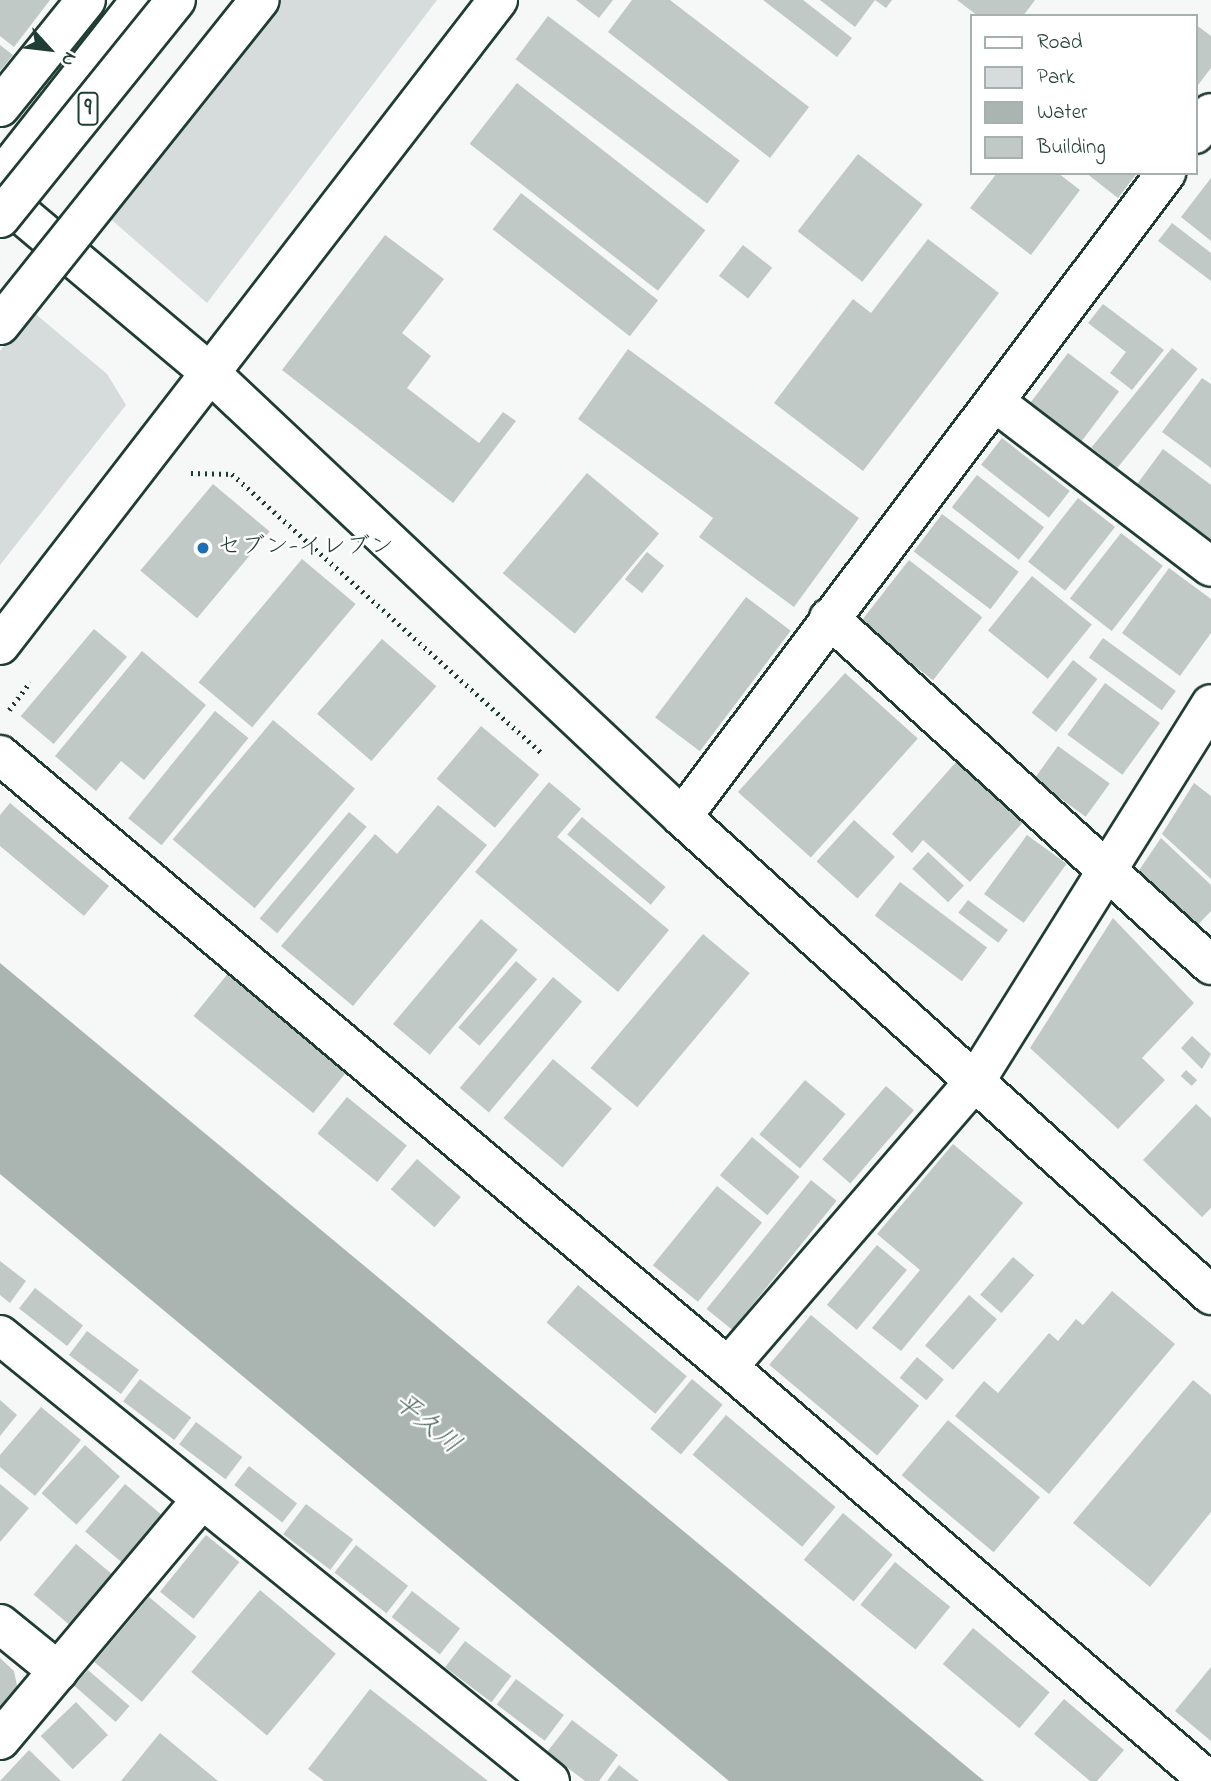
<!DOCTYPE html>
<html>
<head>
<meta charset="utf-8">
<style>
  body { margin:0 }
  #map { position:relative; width:1211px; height:1781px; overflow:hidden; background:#f6f7f7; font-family:"Indie Flower","Klee One",sans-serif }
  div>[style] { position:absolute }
  .green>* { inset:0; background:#d6dcdb }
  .water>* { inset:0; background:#aab5b1 }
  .building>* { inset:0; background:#c0c9c6; transform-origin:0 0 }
  .path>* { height:4.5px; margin-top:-2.25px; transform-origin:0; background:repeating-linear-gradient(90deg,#1f3d34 0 2px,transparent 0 7px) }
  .roads { filter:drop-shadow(2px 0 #1f3d34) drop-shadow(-2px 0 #1f3d34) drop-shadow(0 2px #1f3d34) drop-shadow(0 -2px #1f3d34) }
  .minor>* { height:38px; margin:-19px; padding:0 19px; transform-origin:19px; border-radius:19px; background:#fff }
  .highway>* { height:38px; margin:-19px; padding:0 19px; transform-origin:19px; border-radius:19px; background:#fff }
  .bridges { filter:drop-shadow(2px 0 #1f3d34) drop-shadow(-2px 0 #1f3d34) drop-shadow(0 2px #1f3d34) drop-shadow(0 -2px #1f3d34) }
  .highway-bridge>* { height:38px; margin:-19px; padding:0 19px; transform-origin:19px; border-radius:19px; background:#fff }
  .dots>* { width:19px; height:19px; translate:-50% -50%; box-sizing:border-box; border:4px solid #fff; border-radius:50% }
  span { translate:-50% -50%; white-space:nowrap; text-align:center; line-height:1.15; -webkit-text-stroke:5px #fff; paint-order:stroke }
  .shield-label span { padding:2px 5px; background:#fff; border:2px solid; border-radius:5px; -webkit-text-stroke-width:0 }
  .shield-label { font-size:23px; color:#1f3d34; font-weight:700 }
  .poi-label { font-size:24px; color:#1f3d34 }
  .left { translate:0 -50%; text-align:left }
  .water-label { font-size:26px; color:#49615a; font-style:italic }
  .legend { position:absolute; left:970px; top:14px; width:228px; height:161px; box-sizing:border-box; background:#fff; border:2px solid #a5b1ae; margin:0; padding:9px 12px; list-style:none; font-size:21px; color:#1f3d34 }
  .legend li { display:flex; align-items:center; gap:14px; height:35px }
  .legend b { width:35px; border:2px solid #a5b1ae }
  .north { position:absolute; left:14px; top:14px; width:70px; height:70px; -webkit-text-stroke:5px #fff; paint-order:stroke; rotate:117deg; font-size:19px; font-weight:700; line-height:28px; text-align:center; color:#1f3d34 }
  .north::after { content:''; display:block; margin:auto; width:24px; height:32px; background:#1f3d34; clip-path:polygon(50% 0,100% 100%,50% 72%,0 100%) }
</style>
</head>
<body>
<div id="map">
  <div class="green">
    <i style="clip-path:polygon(279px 0,437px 0,207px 303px,106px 215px)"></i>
    <i style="clip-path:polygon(32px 311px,107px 374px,126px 405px,0 565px,0 351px)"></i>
  </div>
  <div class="water">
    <i style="clip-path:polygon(0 963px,984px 1781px,729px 1781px,0 1174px)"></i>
  </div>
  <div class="building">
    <i style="clip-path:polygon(0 0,50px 0,14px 47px,0 36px)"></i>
    <i style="clip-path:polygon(576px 0,613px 0,599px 18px)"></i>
    <i style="clip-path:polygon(632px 0,670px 0,809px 107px,770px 158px,608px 32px)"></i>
    <i style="clip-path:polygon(763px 0,803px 0,852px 38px,837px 57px)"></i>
    <i style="clip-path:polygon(820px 0,892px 0,886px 8px,875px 0,855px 27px)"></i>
    <i style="clip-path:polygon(957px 0,1035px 0,1023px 16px,978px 16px)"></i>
    <i style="left:548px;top:16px;width:240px;height:54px;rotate:37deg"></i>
    <i style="clip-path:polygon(1195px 24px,1211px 36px,1211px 68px,1195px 89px)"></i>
    <i style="clip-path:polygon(0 45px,13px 55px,0 71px)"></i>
    <i style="left:517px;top:83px;width:239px;height:77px;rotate:38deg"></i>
    <i style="left:858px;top:154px;width:82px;height:98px;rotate:38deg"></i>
    <i style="clip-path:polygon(997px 173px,1058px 173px,1080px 190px,1031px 255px,970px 208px)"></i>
    <i style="clip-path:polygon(1086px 173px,1137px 173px,1118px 198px)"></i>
    <i style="clip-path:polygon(1211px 178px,1211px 241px,1181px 217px)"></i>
    <i style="left:521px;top:193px;width:174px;height:46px;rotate:38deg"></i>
    <i style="clip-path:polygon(1172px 223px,1211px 253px,1211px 281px,1158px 241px)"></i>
    <i style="clip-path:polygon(385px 235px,444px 279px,402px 333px,431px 356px,407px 388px,479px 443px,503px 412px,516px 421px,453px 503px,282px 370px)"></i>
    <i style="clip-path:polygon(928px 239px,999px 293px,863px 471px,774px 403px,853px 299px,871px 313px)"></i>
    <i style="left:743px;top:245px;width:37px;height:39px;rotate:38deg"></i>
    <i style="clip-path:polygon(1103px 304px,1164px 350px,1132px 390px,1110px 373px,1126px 352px,1088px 323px)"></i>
    <i style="left:1172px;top:348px;width:33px;height:128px;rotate:39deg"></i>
    <i style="clip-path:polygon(628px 349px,859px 518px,794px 607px,699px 537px,713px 518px,578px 419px)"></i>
    <i style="left:1068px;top:353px;width:64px;height:69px;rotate:37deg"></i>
    <i style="clip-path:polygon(1202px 378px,1211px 384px,1211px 468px,1162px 432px)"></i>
    <i style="left:1002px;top:438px;width:86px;height:34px;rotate:38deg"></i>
    <i style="clip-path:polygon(1163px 449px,1211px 485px,1211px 543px,1135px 487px)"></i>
    <i style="left:587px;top:473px;width:94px;height:131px;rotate:40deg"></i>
    <i style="left:977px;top:475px;width:85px;height:41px;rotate:38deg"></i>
    <i style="left:213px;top:484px;width:74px;height:113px;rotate:40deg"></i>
    <i style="left:1078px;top:498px;width:47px;height:81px;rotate:38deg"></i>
    <i style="left:942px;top:514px;width:96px;height:47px;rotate:37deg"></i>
    <i style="left:1121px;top:533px;width:53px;height:83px;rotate:38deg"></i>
    <i style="left:647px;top:552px;width:22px;height:35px;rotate:39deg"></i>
    <i style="left:302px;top:559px;width:70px;height:161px;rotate:40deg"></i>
    <i style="left:909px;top:560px;width:93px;height:80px;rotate:38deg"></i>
    <i style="clip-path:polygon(1169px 568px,1211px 599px,1211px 633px,1180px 676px,1122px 633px)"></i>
    <i style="left:1032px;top:576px;width:77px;height:70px;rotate:39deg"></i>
    <i style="left:746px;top:597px;width:56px;height:151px;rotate:37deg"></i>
    <i style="left:94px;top:629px;width:43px;height:114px;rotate:40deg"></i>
    <i style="left:1103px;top:638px;width:90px;height:24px;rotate:36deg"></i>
    <i style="left:382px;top:639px;width:72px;height:99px;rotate:41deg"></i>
    <i style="clip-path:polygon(142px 651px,206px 705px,144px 780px,121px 761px,96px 791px,55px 756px)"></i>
    <i style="left:1073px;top:660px;width:31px;height:67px;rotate:38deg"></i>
    <i style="left:845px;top:673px;width:98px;height:160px;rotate:42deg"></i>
    <i style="left:1105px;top:683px;width:68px;height:64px;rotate:36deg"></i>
    <i style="left:215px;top:711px;width:43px;height:138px;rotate:39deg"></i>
    <i style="left:273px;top:720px;width:107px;height:156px;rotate:40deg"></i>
    <i style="left:481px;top:726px;width:76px;height:69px;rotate:40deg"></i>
    <i style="left:1058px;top:746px;width:64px;height:41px;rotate:36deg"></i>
    <i style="clip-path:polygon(957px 761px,1024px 821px,970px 882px,923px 840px,912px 853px,892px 834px)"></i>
    <i style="clip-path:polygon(549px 782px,581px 809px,557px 837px,669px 930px,618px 992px,475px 872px)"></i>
    <i style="clip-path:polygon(1194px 783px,1211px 796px,1211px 879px,1162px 834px)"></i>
    <i style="clip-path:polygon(10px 803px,109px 886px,84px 916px,0 846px,0 815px)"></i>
    <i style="clip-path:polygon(438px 805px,487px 845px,353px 1006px,281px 946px,375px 834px,397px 854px)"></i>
    <i style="left:349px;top:812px;width:23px;height:139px;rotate:40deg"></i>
    <i style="left:582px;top:817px;width:109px;height:23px;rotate:40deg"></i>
    <i style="left:854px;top:820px;width:55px;height:56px;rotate:42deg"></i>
    <i style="left:1027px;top:835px;width:49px;height:73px;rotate:36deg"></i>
    <i style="clip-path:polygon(1161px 838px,1211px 885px,1211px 911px,1192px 931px,1135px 876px)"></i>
    <i style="left:928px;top:852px;width:49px;height:23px;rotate:43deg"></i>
    <i style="left:900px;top:882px;width:109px;height:42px;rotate:37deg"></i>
    <i style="left:968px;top:900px;width:50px;height:16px;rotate:37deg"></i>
    <i style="clip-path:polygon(1113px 918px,1194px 1003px,1142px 1058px,1165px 1080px,1118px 1129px,1030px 1048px)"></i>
    <i style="left:481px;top:919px;width:48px;height:137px;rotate:40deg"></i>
    <i style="left:703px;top:934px;width:61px;height:175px;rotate:40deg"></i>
    <i style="left:516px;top:961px;width:28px;height:88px;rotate:41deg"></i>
    <i style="left:230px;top:971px;width:154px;height:58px;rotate:39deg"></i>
    <i style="left:553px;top:977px;width:38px;height:145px;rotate:40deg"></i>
    <i style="clip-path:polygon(1192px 1036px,1211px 1054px,1202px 1069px,1181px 1048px)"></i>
    <i style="left:553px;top:1059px;width:77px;height:77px;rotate:40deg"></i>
    <i style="left:1186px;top:1070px;width:15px;height:8px;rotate:42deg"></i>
    <i style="left:805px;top:1080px;width:53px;height:71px;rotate:40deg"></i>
    <i style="left:886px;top:1086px;width:37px;height:97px;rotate:41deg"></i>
    <i style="left:347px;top:1097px;width:77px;height:47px;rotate:39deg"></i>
    <i style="clip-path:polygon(1196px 1104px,1211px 1118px,1211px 1208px,1202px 1217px,1143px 1160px)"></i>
    <i style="left:752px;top:1137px;width:62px;height:50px;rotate:40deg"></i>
    <i style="clip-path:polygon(953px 1144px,1023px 1203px,901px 1351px,872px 1328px,920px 1270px,877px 1234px)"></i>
    <i style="left:417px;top:1159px;width:58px;height:40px;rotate:41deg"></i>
    <i style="left:811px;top:1180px;width:33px;height:166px;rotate:39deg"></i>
    <i style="left:717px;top:1186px;width:58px;height:102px;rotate:39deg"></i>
    <i style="left:877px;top:1245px;width:39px;height:78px;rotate:40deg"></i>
    <i style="left:1013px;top:1257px;width:28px;height:50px;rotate:41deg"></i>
    <i style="clip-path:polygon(0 1261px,26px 1281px,10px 1303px,0 1295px)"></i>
    <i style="left:578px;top:1285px;width:142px;height:49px;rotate:40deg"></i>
    <i style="left:35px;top:1288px;width:61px;height:26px;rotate:38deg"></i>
    <i style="clip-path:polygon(1112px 1291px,1175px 1344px,1049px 1494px,955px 1416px,984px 1381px,998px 1393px,1049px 1333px,1058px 1341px,1076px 1319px,1083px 1325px)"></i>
    <i style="left:969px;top:1295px;width:37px;height:67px;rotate:41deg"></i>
    <i style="left:811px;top:1315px;width:141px;height:65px;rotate:40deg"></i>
    <i style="left:87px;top:1331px;width:65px;height:30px;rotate:37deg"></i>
    <i style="left:917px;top:1357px;width:35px;height:27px;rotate:40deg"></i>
    <i style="left:140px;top:1379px;width:64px;height:28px;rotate:37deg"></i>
    <i style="left:692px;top:1379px;width:40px;height:65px;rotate:40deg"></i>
    <i style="clip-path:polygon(1193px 1380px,1211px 1395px,1211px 1512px,1150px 1587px,1073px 1523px)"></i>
    <i style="clip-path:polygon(0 1400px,17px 1415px,0 1436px)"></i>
    <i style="clip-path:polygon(41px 1407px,81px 1440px,35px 1496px,0 1467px,0 1455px)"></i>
    <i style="left:726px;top:1415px;width:143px;height:52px;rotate:40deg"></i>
    <i style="left:948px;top:1420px;width:120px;height:72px;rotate:40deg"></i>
    <i style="left:196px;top:1422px;width:58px;height:28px;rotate:37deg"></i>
    <i style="left:85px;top:1445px;width:47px;height:65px;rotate:42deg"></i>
    <i style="left:249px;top:1466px;width:61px;height:24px;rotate:38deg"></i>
    <i style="clip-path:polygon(0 1484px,29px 1508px,0 1542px)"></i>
    <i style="left:125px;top:1484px;width:50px;height:62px;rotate:40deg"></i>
    <i style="left:306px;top:1504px;width:59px;height:38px;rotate:37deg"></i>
    <i style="left:843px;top:1513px;width:65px;height:61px;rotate:40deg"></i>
    <i style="left:206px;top:1535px;width:43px;height:73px;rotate:39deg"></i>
    <i style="left:76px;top:1544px;width:53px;height:66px;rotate:40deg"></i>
    <i style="left:356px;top:1545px;width:66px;height:35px;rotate:38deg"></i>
    <i style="left:895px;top:1562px;width:71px;height:55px;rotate:39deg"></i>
    <i style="left:260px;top:1590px;width:99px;height:107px;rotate:40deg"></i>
    <i style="left:412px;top:1591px;width:61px;height:33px;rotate:38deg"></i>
    <i style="left:149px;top:1597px;width:62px;height:85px;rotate:40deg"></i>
    <i style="left:973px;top:1628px;width:100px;height:47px;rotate:40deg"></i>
    <i style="left:465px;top:1641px;width:58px;height:33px;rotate:37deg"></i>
    <i style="clip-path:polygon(0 1658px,14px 1671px,18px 1691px,0 1711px)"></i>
    <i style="clip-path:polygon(1211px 1667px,1211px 1741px,1175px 1711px)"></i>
    <i style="left:88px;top:1670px;width:55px;height:21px;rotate:41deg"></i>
    <i style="left:516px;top:1679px;width:60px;height:32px;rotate:37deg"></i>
    <i style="clip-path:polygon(370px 1689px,488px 1781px,324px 1781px,308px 1769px)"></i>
    <i style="clip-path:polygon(1064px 1699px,1124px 1750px,1097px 1781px,1090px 1781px,1034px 1734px)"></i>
    <i style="left:76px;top:1702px;width:46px;height:49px;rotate:46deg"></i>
    <i style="clip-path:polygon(572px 1720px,618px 1755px,599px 1781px,585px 1781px,547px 1752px)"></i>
    <i style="clip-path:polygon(160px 1733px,218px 1781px,121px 1781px)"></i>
    <i style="clip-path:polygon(29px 1750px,61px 1781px,0 1781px)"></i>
    <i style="clip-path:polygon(619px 1765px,639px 1781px,607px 1781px)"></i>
  </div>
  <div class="path">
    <i style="left:191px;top:473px;width:41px;rotate:1.4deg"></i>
    <i style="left:232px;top:474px;width:416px;rotate:42deg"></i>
    <i style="left:9px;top:710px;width:35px;rotate:-53deg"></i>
  </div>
  <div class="roads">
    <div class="minor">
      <i style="left:1195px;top:134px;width:26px;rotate:-53deg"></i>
      <i style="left:0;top:196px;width:273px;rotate:40.1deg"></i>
      <i style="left:209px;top:372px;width:649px;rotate:43.25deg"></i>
      <i style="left:682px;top:817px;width:713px;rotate:42.1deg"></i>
      <i style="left:996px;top:403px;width:270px;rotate:37.3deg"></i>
      <i style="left:829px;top:618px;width:516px;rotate:42.25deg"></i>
      <i style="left:0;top:645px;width:815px;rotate:-52.33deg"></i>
      <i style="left:0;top:755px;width:951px;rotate:40.05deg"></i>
      <i style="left:728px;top:1367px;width:635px;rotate:40.72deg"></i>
      <i style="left:682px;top:817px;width:806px;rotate:-53.07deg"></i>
      <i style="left:0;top:1335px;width:708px;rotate:39.04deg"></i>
      <i style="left:728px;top:1367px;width:379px;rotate:-49.2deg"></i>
      <i style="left:976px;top:1080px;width:443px;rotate:-58deg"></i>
      <i style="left:0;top:1624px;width:75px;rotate:39deg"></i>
      <i style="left:0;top:1740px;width:314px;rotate:-50deg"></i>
    </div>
    <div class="highway">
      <i style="left:0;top:107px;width:137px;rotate:-51.2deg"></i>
      <i style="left:0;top:179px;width:228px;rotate:-51.8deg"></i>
    </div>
  </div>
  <div class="bridges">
    <div class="highway-bridge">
      <i style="left:0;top:218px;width:280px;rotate:-51.1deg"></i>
      <i style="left:0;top:325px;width:416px;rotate:-51.4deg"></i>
    </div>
  </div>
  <div class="dots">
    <i style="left:203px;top:548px;background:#1f6fb2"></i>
  </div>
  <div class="shield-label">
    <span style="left:88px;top:109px">9</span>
  </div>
  <div class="poi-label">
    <span class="left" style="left:217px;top:548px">セブン-イレブン</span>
  </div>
  <div class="water-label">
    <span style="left:426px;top:1425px;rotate:40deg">平久川</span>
  </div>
  <ul class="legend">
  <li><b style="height:9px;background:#fff"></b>Road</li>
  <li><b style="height:19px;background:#d6dcdb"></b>Park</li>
  <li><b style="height:19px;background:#aab5b1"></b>Water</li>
  <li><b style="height:19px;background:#c0c9c6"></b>Building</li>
  </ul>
  <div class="north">N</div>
</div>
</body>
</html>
